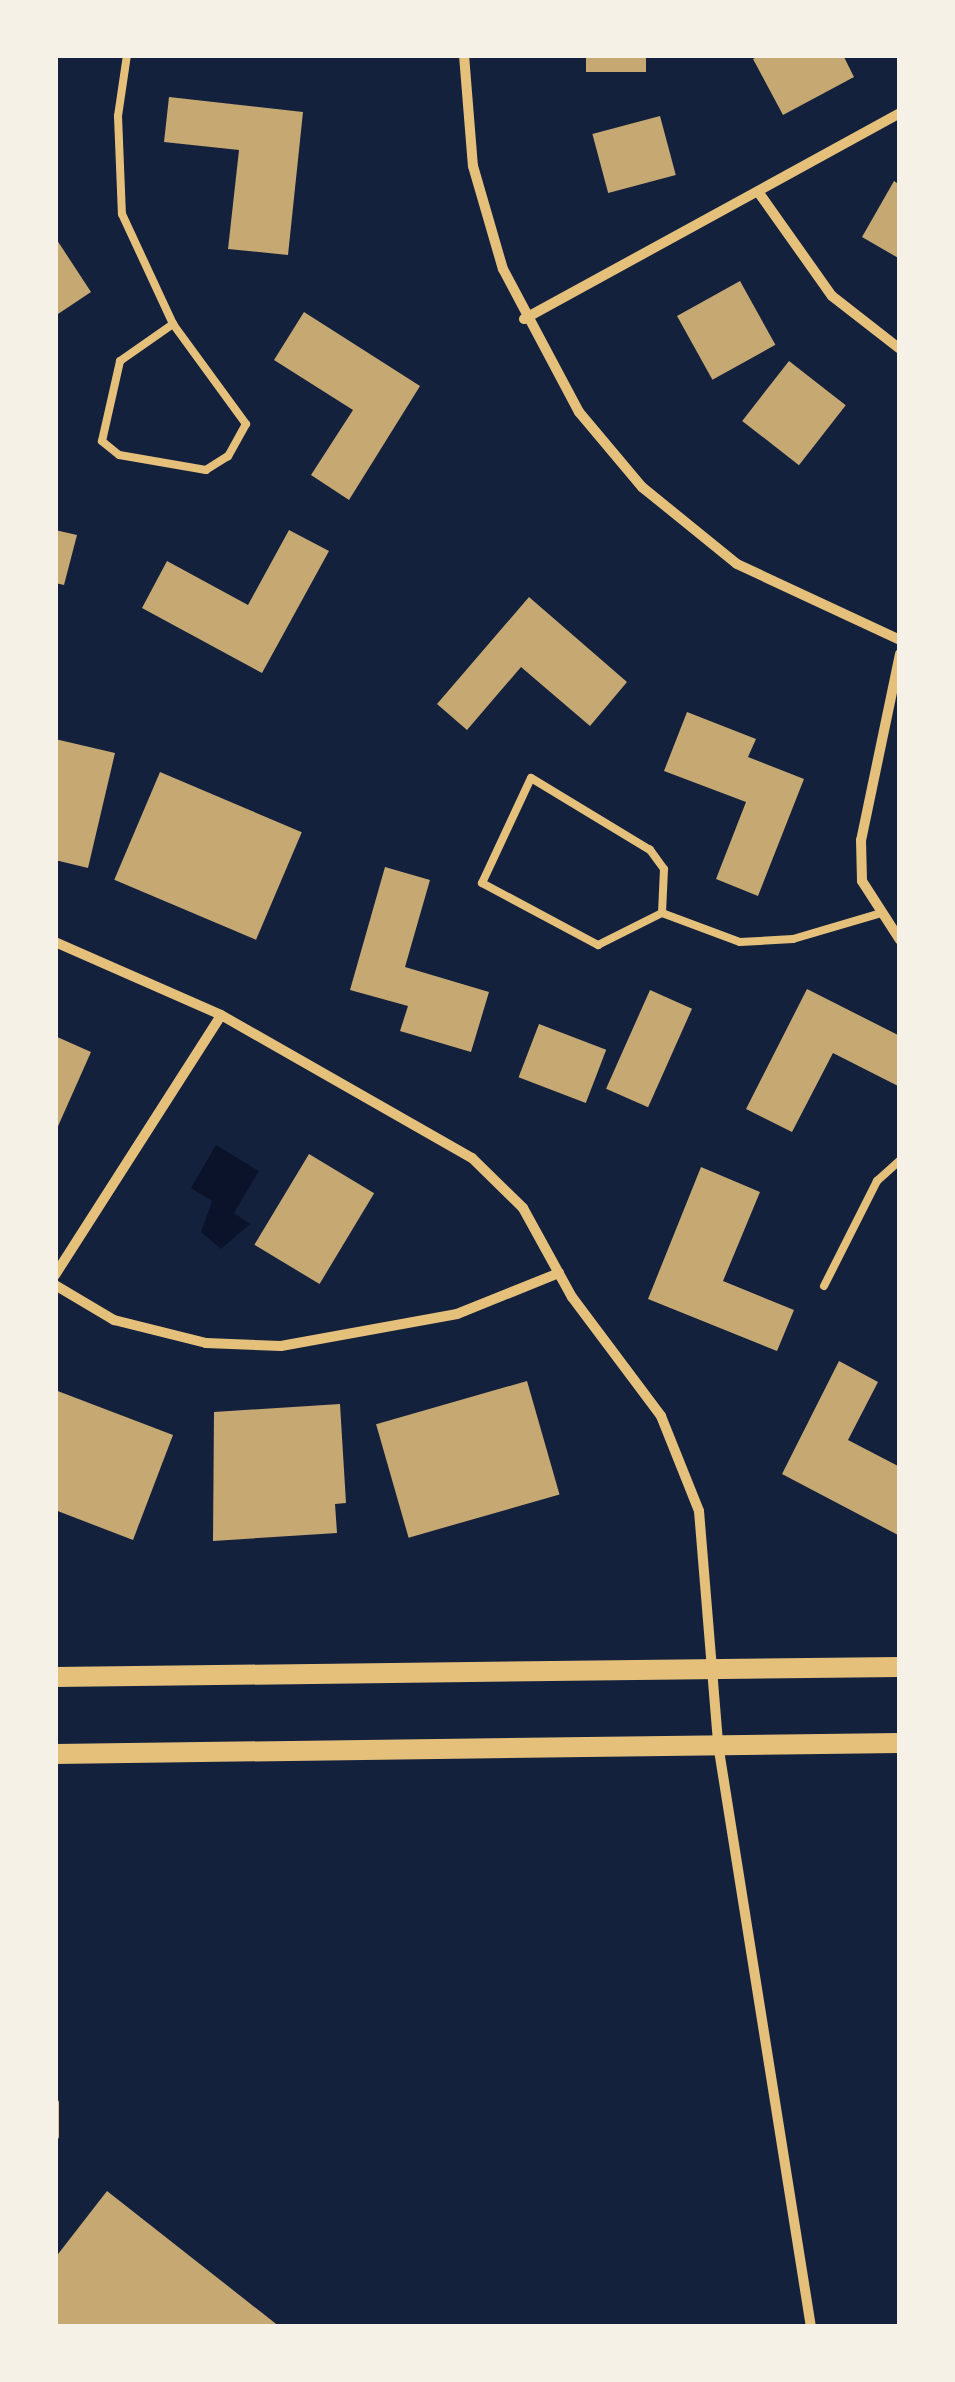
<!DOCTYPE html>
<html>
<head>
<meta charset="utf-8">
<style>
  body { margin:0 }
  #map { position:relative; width:955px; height:2382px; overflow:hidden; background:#14213d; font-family:Commissioner,sans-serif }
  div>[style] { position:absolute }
  .water>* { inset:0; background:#0b132b }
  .building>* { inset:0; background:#c6a872; transform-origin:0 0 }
  .service>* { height:8px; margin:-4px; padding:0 4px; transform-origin:4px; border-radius:4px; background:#e5c07b }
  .minor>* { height:10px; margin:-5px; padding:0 5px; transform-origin:5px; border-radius:5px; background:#e5c07b }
  .secondary>* { height:20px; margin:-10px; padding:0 10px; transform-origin:10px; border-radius:10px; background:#e5c07b }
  span { translate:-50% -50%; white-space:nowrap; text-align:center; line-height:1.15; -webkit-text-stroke:8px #f6f1e7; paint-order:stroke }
  .frame { position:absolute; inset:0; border:58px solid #f6f1e7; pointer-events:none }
</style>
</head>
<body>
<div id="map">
  <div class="water">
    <i style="clip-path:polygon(216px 1145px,259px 1171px,234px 1213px,250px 1224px,221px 1249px,201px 1232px,212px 1201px,191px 1188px)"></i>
  </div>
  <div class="building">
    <i style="left:586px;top:55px;width:60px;height:17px"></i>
    <i style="clip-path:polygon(761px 55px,843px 55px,854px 77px,783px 115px,753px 59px)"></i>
    <i style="clip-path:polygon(169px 97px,303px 112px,288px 255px,228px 249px,239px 150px,164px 142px)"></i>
    <i style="left:660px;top:116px;width:61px;height:70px;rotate:75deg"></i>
    <i style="clip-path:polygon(894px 181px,900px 185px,900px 259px,862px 237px)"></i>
    <i style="clip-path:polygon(55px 237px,91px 292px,55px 316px)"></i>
    <i style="left:740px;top:281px;width:73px;height:72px;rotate:61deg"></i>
    <i style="clip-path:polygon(304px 312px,420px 386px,349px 500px,311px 475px,353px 410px,274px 360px)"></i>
    <i style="left:789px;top:361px;width:72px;height:76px;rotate:38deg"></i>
    <i style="clip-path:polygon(55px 530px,77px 535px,64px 585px,55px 583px)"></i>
    <i style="clip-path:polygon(289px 530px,329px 551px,262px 673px,142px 608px,167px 561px,248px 605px)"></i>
    <i style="clip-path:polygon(529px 597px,627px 682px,590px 726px,521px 667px,467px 730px,437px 704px)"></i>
    <i style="clip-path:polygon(687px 712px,756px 739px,748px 757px,804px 779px,758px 896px,716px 879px,746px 802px,664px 771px)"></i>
    <i style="clip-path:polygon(55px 739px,115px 753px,88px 868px,55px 860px)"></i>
    <i style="left:160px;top:772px;width:154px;height:117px;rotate:23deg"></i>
    <i style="clip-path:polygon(385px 867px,430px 880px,405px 967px,489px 992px,471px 1052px,400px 1031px,408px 1006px,350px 990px)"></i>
    <i style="clip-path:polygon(807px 989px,900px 1036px,900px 1087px,833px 1053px,792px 1132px,746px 1109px)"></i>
    <i style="left:650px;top:990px;width:46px;height:108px;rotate:24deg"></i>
    <i style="left:539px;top:1024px;width:72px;height:57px;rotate:21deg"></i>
    <i style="clip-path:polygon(55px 1036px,91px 1052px,55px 1133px)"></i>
    <i style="left:309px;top:1154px;width:76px;height:106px;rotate:31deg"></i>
    <i style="clip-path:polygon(701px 1167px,760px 1192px,723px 1281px,794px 1310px,777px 1351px,648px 1299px)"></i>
    <i style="clip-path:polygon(839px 1361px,878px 1382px,848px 1440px,900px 1467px,898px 1535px,782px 1474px)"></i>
    <i style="left:527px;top:1381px;width:118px;height:157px;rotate:74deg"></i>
    <i style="clip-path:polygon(55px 1390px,173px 1435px,133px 1540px,55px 1510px)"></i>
    <i style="clip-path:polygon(340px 1404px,346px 1503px,335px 1504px,337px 1533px,213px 1541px,214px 1412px)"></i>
    <i style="clip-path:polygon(107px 2191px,280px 2327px,55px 2327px,55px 2258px)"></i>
  </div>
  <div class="service">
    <i style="left:127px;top:55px;width:62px;rotate:98.4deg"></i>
    <i style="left:118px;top:116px;width:98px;rotate:87.7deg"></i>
    <i style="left:122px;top:214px;width:121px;rotate:65.1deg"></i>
    <i style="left:173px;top:324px;width:124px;rotate:53.9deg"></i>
    <i style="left:246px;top:424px;width:37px;rotate:119deg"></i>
    <i style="left:228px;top:456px;width:26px;rotate:148deg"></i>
    <i style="left:206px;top:470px;width:88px;rotate:-170.2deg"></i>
    <i style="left:119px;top:455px;width:22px;rotate:-141deg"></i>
    <i style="left:102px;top:441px;width:82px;rotate:-77.3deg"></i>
    <i style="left:120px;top:361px;width:65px;rotate:-34.9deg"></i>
    <i style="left:662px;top:913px;width:44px;rotate:-87.4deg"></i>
    <i style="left:664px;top:869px;width:24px;rotate:-126deg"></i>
    <i style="left:650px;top:850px;width:139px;rotate:-148.8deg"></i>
    <i style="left:531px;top:778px;width:116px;rotate:115deg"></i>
    <i style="left:482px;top:883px;width:132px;rotate:28.1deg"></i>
    <i style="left:598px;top:945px;width:72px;rotate:-26.6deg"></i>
    <i style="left:662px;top:913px;width:83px;rotate:20.4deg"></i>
    <i style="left:740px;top:942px;width:53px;rotate:-3.2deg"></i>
    <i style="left:793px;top:939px;width:89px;rotate:-16.4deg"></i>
    <i style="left:824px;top:1286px;width:118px;rotate:-63.2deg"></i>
    <i style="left:877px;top:1181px;width:31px;rotate:-42deg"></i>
    <i style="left:55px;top:2103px;width:33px;rotate:90deg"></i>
  </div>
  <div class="minor">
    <i style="left:464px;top:55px;width:111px;rotate:85.4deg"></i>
    <i style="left:473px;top:166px;width:107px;rotate:73.8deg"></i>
    <i style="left:503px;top:269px;width:162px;rotate:62deg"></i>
    <i style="left:579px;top:412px;width:98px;rotate:50deg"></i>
    <i style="left:642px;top:487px;width:122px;rotate:39deg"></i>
    <i style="left:737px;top:564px;width:180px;rotate:25deg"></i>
    <i style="left:759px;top:193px;width:126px;rotate:54.7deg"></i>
    <i style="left:832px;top:296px;width:86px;rotate:37.9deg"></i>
    <i style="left:524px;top:319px;width:429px;rotate:-28.7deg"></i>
    <i style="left:900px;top:654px;width:190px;rotate:101.8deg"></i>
    <i style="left:861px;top:840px;width:41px;rotate:88.6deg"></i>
    <i style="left:862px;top:881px;width:70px;rotate:57.2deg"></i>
    <i style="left:55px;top:942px;width:181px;rotate:23.7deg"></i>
    <i style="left:221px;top:1015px;width:289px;rotate:29.7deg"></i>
    <i style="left:472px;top:1158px;width:71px;rotate:44.4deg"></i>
    <i style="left:523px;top:1208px;width:102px;rotate:61.2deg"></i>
    <i style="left:572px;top:1297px;width:149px;rotate:53.2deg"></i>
    <i style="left:661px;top:1416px;width:102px;rotate:68.2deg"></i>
    <i style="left:699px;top:1511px;width:234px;rotate:85.3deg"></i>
    <i style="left:718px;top:1744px;width:590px;rotate:80.94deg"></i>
    <i style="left:55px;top:1275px;width:308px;rotate:-57.4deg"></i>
    <i style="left:55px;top:1285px;width:69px;rotate:30.7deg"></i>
    <i style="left:114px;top:1320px;width:95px;rotate:14deg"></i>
    <i style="left:206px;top:1343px;width:75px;rotate:2.3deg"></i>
    <i style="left:281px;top:1346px;width:179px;rotate:-10.3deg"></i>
    <i style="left:457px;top:1314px;width:110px;rotate:-21.9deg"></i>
  </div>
  <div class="secondary">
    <i style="left:55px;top:1677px;width:845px;rotate:-0.68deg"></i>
    <i style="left:55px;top:1754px;width:845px;rotate:-0.75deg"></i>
  </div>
  <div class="frame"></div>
</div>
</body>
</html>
